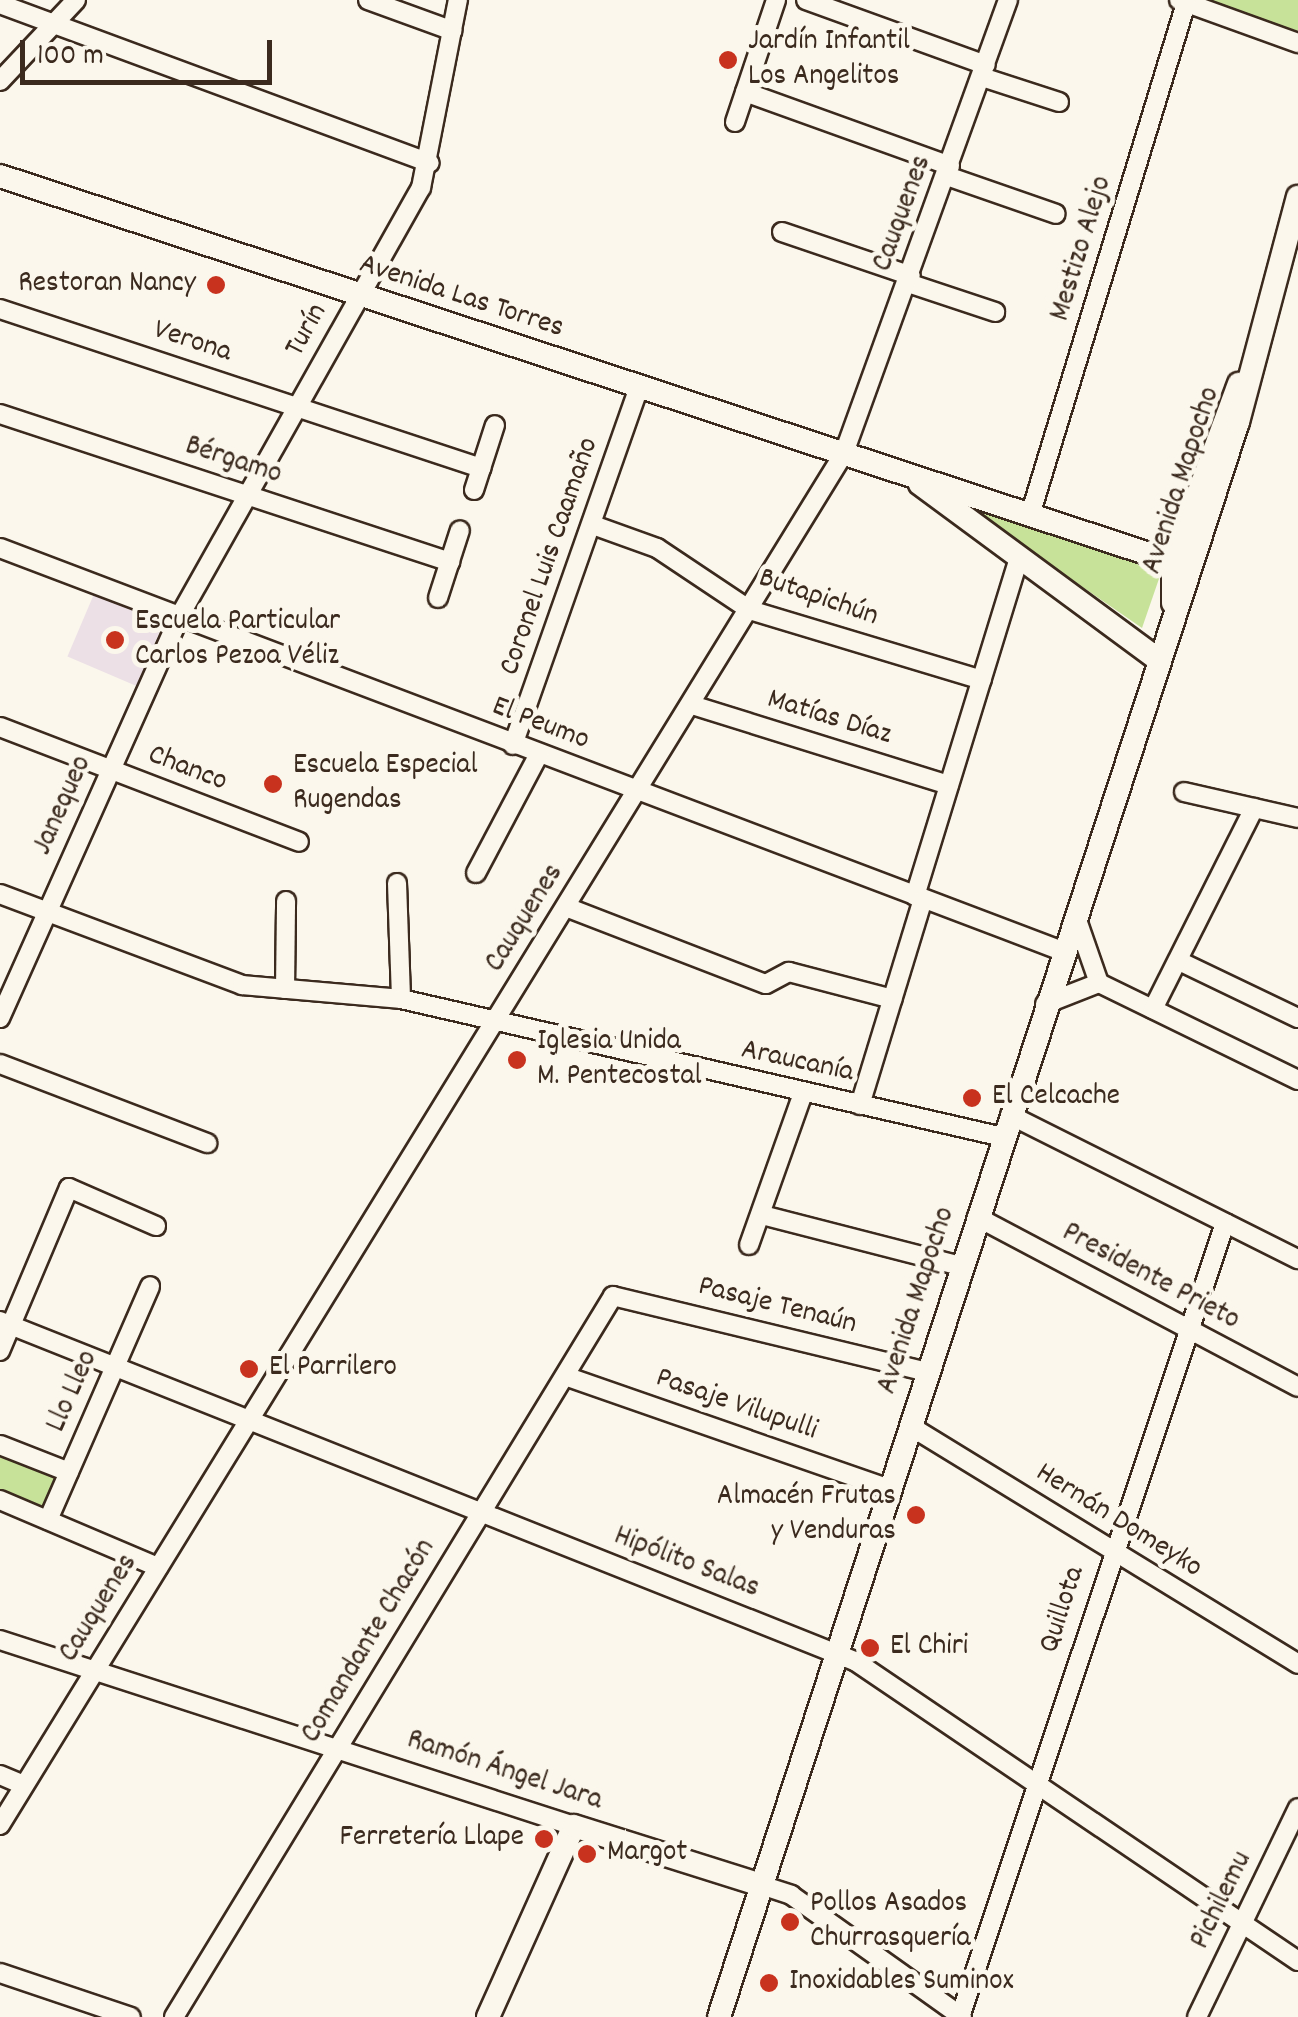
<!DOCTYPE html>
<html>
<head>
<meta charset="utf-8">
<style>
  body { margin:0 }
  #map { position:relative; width:1298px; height:2017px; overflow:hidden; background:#fbf7ec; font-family:Dekko,sans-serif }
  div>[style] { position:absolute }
  .built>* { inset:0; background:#ece0e6; transform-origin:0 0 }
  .green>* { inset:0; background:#c7e299 }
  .roads { filter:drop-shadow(2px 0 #3b2a1e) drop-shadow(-2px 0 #3b2a1e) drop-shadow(0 2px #3b2a1e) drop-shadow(0 -2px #3b2a1e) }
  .minor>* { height:18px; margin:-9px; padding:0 9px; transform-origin:9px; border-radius:9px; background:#fbf7ec }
  .major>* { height:22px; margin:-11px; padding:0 11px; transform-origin:11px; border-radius:11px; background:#fbf7ec }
  .dots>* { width:28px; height:28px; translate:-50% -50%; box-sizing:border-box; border:5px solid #fbf7ec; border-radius:50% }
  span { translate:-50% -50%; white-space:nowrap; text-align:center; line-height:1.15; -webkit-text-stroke:10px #fbf7ec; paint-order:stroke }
  .poi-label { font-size:30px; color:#3b2a1e }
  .left { translate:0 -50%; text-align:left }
  .right { translate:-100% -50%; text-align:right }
  .street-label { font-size:30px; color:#3b2a1e }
  .scale { position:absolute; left:20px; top:40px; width:252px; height:45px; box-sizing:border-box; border:5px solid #3b2a1e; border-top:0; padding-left:12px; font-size:30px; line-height:35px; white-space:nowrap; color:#3b2a1e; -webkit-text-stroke:8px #fbf7ec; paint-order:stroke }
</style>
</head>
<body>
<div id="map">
  <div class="built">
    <i style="left:94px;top:594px;width:75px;height:68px;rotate:23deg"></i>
  </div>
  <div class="green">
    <i style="clip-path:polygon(1207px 0,1298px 0,1298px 31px)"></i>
    <i style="clip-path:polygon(955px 499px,1162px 570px,1142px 628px)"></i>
    <i style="clip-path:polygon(0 1454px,57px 1478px,44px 1510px,0 1491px)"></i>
  </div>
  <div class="roads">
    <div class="minor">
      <i style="left:368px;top:0;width:90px;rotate:20deg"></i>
      <i style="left:806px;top:0;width:191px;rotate:19.9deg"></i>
      <i style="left:1179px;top:0;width:127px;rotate:19.9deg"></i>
      <i style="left:0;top:4px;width:458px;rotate:20.3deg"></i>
      <i style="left:982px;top:77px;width:81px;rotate:18deg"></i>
      <i style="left:0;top:81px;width:111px;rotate:-46.8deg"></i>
      <i style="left:745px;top:92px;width:218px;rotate:19.8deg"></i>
      <i style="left:735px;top:122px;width:129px;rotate:-71.4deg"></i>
      <i style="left:947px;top:176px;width:115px;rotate:19.2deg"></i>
      <i style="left:782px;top:232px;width:136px;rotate:18.8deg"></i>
      <i style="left:908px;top:283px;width:92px;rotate:18.4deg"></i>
      <i style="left:0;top:309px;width:507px;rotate:18.29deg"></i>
      <i style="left:0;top:414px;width:474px;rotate:18.2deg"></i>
      <i style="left:474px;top:490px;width:68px;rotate:-72.1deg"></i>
      <i style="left:1031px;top:512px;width:532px;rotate:-73.06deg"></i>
      <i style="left:593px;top:525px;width:68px;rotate:19.8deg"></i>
      <i style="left:657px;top:548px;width:112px;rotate:33.7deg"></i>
      <i style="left:750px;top:610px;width:242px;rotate:16.8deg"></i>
      <i style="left:0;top:548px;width:1136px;rotate:20.78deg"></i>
      <i style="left:438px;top:598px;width:71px;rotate:-72.1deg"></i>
      <i style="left:692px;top:705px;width:269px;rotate:17.3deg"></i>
      <i style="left:0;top:727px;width:320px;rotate:21deg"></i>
      <i style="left:513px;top:745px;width:380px;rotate:-70.6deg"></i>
      <i style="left:1184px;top:792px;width:117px;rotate:12.8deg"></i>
      <i style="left:476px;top:873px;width:135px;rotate:-62.1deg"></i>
      <i style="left:397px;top:883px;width:116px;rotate:88deg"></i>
      <i style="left:0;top:894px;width:259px;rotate:20.6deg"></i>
      <i style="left:242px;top:985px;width:160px;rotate:5deg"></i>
      <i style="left:401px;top:999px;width:618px;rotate:12.91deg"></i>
      <i style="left:915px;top:896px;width:354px;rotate:-72.9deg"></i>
      <i style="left:566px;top:907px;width:214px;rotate:21.1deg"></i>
      <i style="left:766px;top:984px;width:26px;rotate:-28deg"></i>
      <i style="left:789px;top:972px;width:107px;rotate:14.6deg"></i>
      <i style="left:1076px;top:917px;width:70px;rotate:70.8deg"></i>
      <i style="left:1179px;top:961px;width:132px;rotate:25.6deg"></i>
      <i style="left:285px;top:989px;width:88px;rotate:-89.3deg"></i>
      <i style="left:1045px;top:1004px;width:58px;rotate:-21.3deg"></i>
      <i style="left:1099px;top:983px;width:221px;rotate:26deg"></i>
      <i style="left:1153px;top:1009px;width:225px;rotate:-63.3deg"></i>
      <i style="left:0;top:1018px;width:439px;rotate:-65.9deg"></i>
      <i style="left:179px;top:617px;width:493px;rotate:-60.6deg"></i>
      <i style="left:421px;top:188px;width:192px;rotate:-78.9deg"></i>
      <i style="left:0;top:1064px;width:222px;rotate:20.9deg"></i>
      <i style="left:860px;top:1105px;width:215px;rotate:-73deg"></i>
      <i style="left:1010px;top:1115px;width:322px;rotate:26.6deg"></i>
      <i style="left:766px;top:1216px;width:201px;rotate:14.4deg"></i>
      <i style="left:977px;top:1217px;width:363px;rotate:27.9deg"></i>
      <i style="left:749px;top:1245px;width:161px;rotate:-70.4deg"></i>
      <i style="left:0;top:1321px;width:920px;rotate:21.69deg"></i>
      <i style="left:855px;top:1661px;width:535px;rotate:34.11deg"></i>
      <i style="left:0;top:1351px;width:177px;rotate:-67.1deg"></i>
      <i style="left:69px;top:1188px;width:95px;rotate:23.6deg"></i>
      <i style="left:565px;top:1376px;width:343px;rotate:19.2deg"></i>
      <i style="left:910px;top:1426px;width:455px;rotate:31.5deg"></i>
      <i style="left:0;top:1445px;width:74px;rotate:21.4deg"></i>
      <i style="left:0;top:1500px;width:172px;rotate:23deg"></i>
      <i style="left:48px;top:1520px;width:255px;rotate:-66.4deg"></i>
      <i style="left:0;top:1640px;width:603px;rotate:17.95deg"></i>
      <i style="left:0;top:1775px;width:26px;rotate:23deg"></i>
      <i style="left:0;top:1825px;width:1611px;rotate:-58.4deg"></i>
      <i style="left:844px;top:453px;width:482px;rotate:-70.1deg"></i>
      <i style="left:761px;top:1885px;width:32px;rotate:18deg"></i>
      <i style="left:791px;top:1895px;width:210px;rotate:35.5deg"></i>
      <i style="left:0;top:1973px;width:138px;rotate:18.6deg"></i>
      <i style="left:174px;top:2017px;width:844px;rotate:-58.66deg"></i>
      <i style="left:613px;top:1296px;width:323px;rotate:13.6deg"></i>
      <i style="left:960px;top:2017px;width:837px;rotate:-71.54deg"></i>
      <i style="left:1197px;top:2017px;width:232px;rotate:-64.2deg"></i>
    </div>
    <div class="major">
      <i style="left:0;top:176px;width:1235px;rotate:18.21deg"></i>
      <i style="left:920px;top:484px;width:293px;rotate:36.4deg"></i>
      <i style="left:1173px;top:603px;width:41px;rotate:-90deg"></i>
      <i style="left:1173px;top:562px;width:190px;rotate:-69.7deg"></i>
      <i style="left:488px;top:2017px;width:209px;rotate:-65.8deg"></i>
      <i style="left:574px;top:1826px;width:196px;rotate:17.5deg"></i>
      <i style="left:719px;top:2017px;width:1677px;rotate:-71.98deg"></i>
      <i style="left:1238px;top:422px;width:233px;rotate:-75.1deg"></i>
    </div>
  </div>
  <div class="dots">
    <i style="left:728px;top:60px;background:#c8321e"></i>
    <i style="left:216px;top:285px;background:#c8321e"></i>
    <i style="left:115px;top:640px;background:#c8321e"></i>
    <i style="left:273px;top:784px;background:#c8321e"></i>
    <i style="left:517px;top:1060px;background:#c8321e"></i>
    <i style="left:972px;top:1098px;background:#c8321e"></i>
    <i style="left:249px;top:1369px;background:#c8321e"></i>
    <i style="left:916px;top:1515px;background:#c8321e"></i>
    <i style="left:870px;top:1648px;background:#c8321e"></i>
    <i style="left:544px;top:1839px;background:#c8321e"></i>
    <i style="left:587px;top:1854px;background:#c8321e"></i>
    <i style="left:790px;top:1922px;background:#c8321e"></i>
    <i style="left:769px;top:1983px;background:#c8321e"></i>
  </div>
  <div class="poi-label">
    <span class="left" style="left:748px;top:60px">Jardín Infantil<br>Los Angelitos</span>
    <span class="right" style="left:196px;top:285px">Restoran Nancy</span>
    <span class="left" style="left:135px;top:640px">Escuela Particular<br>Carlos Pezoa Véliz</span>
    <span class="left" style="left:293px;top:784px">Escuela Especial<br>Rugendas</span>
    <span class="left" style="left:537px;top:1060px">Iglesia Unida<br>M. Pentecostal</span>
    <span class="left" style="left:992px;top:1098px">El Celcache</span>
    <span class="left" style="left:269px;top:1369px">El Parrilero</span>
    <span class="right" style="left:896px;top:1515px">Almacén Frutas<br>y Venduras</span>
    <span class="left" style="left:890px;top:1648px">El Chiri</span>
    <span class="right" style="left:524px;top:1839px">Ferretería Llape</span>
    <span class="left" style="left:607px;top:1854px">Margot</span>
    <span class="left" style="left:810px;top:1922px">Pollos Asados<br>Churrasquería</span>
    <span class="left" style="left:789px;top:1983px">Inoxidables Suminox</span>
  </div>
  <div class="street-label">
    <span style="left:904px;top:214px;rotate:-70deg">Cauquenes</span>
    <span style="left:1083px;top:249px;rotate:-73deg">Mestizo Alejo</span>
    <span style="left:461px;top:298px;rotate:18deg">Avenida Las Torres</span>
    <span style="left:308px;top:331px;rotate:-61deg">Turín</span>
    <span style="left:192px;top:343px;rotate:18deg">Verona</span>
    <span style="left:233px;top:462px;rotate:18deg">Bérgamo</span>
    <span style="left:1183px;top:481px;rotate:-72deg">Avenida Mapocho</span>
    <span style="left:551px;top:557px;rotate:-71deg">Coronel Luis Caamaño</span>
    <span style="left:818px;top:599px;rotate:19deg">Butapichún</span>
    <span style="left:829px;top:719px;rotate:17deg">Matías Díaz</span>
    <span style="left:540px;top:725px;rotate:21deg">El Peumo</span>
    <span style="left:187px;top:770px;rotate:21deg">Chanco</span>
    <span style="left:64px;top:806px;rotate:-66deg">Janequeo</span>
    <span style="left:526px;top:919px;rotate:-58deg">Cauquenes</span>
    <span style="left:797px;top:1063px;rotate:12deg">Araucanía</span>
    <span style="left:1150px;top:1278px;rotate:28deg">Presidente Prieto</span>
    <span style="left:918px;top:1301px;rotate:-72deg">Avenida Mapocho</span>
    <span style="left:777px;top:1307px;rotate:14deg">Pasaje Tenaún</span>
    <span style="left:74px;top:1392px;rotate:-66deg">Llo Lleo</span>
    <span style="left:736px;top:1406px;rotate:19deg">Pasaje Vilupulli</span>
    <span style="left:1118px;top:1522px;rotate:32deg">Hernán Domeyko</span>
    <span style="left:686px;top:1564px;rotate:21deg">Hipólito Salas</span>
    <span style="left:100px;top:1609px;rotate:-58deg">Cauquenes</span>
    <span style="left:1064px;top:1610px;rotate:-72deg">Quillota</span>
    <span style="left:370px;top:1642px;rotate:-59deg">Comandante Chacón</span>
    <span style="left:504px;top:1772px;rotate:18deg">Ramón Ángel Jara</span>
    <span style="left:1223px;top:1901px;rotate:-64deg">Pichilemu</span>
  </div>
  <div class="scale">100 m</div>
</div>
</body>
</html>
